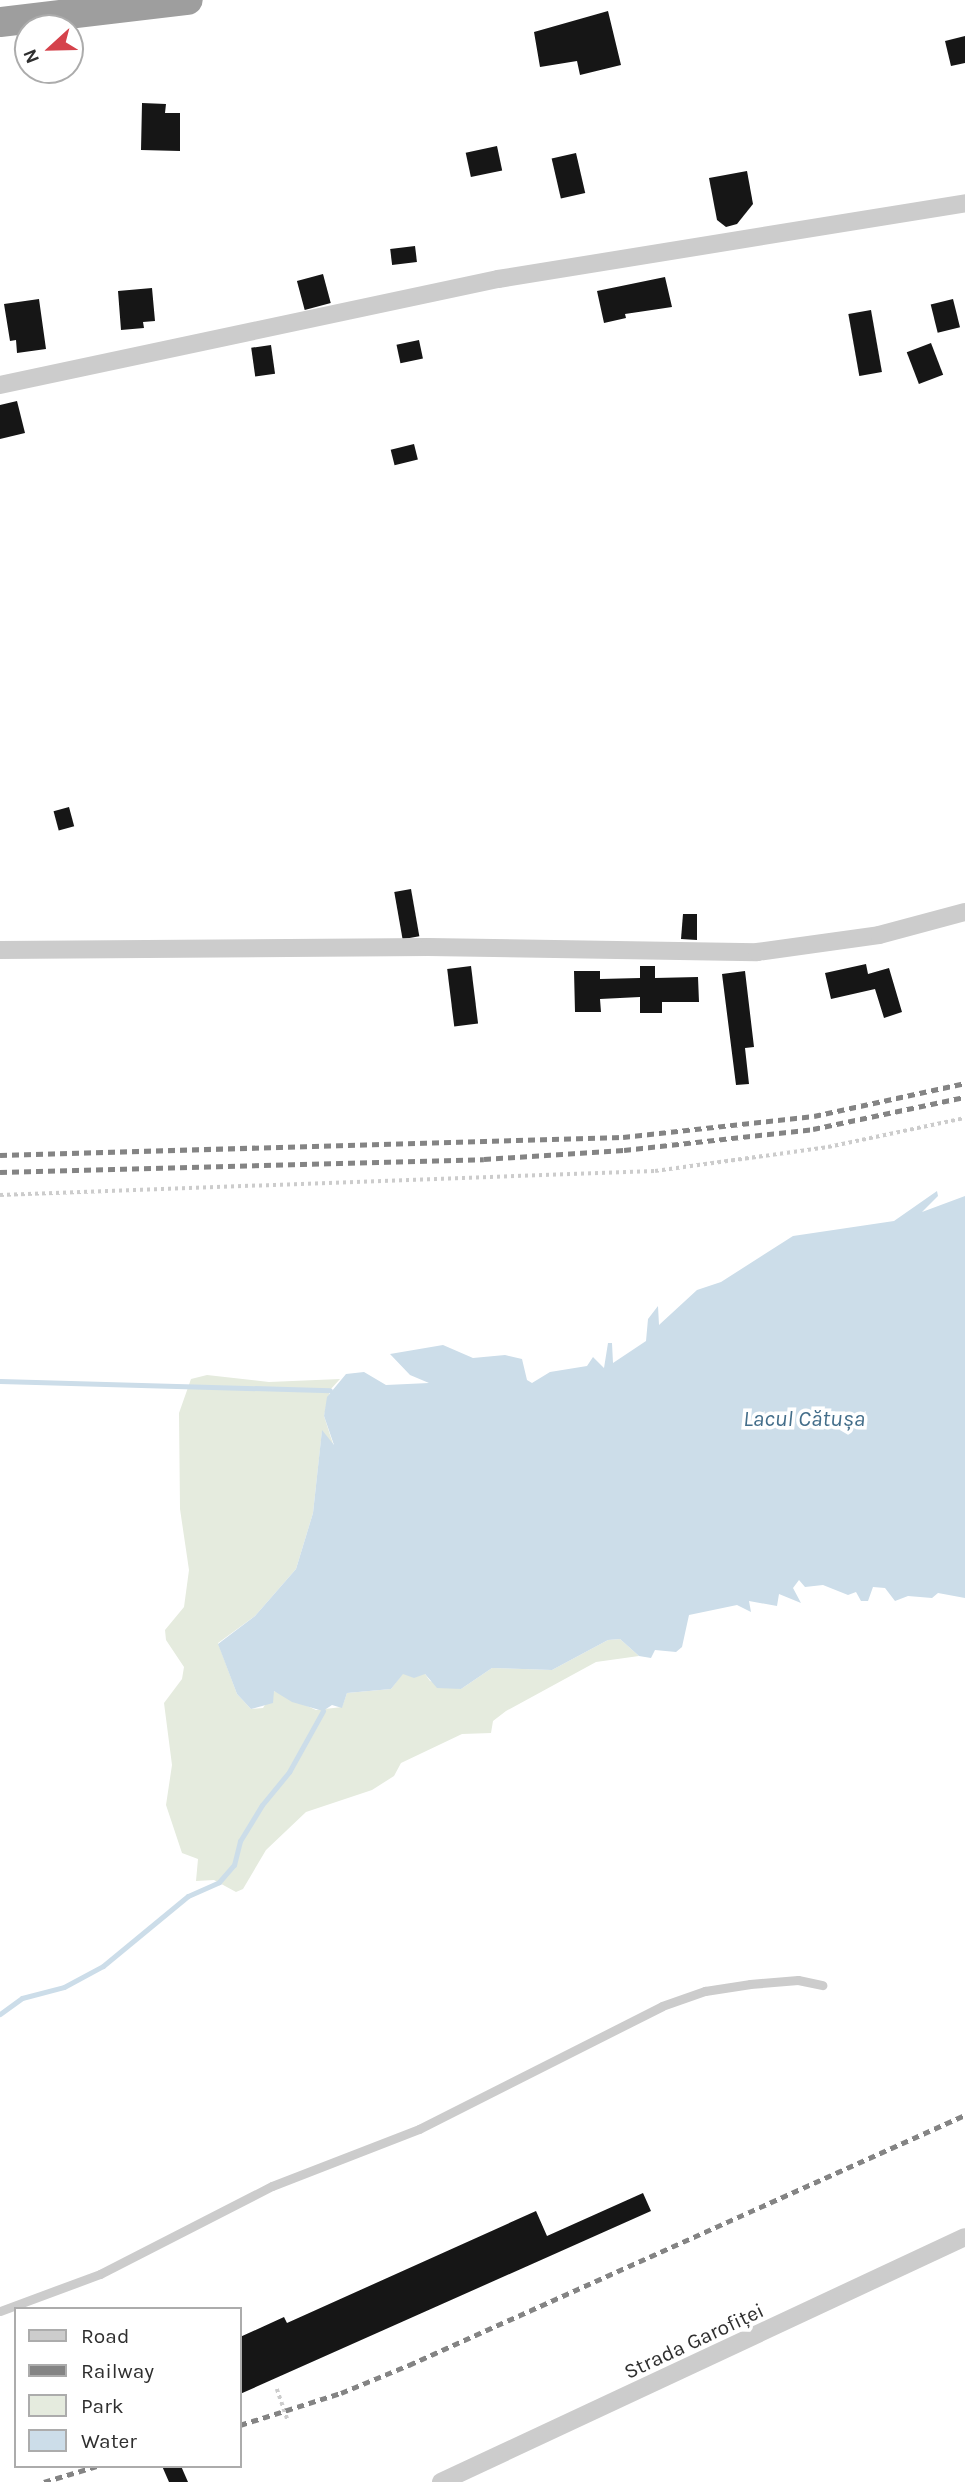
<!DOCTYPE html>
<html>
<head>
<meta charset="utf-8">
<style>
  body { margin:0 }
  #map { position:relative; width:965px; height:2482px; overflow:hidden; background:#fff; font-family:Karla,sans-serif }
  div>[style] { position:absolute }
  .green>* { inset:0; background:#e5ebde }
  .water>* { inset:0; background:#ccdde9 }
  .stream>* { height:5px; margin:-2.5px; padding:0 2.5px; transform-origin:2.5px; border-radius:2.5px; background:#ccdde9 }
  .building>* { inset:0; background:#161616; transform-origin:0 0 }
  .path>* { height:3.5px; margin-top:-1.75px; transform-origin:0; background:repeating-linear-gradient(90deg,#ccc 0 3.5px,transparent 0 7px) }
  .service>* { height:9px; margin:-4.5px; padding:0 4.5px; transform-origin:4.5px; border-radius:4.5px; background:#ccc }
  .minor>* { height:18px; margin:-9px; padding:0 9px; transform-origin:9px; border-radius:9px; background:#ccc }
  .trunk>* { height:30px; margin:-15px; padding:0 15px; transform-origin:15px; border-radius:15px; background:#9e9e9e }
  .rail>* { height:5px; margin-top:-2.5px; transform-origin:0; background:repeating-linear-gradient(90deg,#848484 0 7px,transparent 0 12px) }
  span { translate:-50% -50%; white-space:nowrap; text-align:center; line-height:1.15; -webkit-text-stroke:7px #fff; paint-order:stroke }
  .street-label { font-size:21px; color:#2f2f2f }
  .water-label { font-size:23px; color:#446e8a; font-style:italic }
  .legend { position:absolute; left:14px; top:2307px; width:228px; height:161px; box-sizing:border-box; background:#fff; border:2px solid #acacac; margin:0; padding:9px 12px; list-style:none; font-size:21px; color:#2f2f2f }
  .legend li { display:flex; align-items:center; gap:14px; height:35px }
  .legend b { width:35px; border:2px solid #acacac }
  .north { position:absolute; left:14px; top:14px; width:70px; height:70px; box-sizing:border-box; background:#fff; border:2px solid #acacac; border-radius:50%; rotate:248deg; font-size:19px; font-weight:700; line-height:28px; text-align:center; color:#2f2f2f }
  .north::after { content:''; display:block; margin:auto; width:24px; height:32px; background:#d5424b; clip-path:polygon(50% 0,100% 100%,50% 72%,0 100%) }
</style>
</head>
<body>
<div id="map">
  <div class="green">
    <i style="clip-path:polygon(207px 1375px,269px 1382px,340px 1379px,330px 1390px,324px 1416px,334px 1447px,322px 1431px,313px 1513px,296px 1569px,255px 1616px,218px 1643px,237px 1694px,251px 1709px,263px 1708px,274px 1691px,316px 1710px,342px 1707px,347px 1693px,391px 1689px,403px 1673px,425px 1674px,430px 1681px,461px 1689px,492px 1668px,552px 1670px,608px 1640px,620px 1639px,639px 1656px,596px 1662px,506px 1711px,493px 1721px,491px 1733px,462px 1734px,401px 1763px,394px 1776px,372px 1790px,306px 1812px,266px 1850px,243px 1889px,236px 1892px,214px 1880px,196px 1881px,198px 1859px,182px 1853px,166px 1805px,172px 1765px,164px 1703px,182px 1679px,184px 1667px,166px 1640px,165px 1630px,184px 1607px,189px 1570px,180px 1509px,179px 1413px,191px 1379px)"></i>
  </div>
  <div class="water">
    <i style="clip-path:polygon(937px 1191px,938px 1196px,922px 1212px,965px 1196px,965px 1598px,938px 1593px,932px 1598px,908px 1596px,895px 1601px,885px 1588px,873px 1587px,868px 1601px,861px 1601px,856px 1592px,848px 1595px,823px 1585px,805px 1587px,799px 1580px,793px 1588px,801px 1603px,779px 1594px,777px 1606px,749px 1601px,751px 1612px,737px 1605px,689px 1615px,682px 1647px,676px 1652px,655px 1650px,651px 1658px,639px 1656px,620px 1639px,608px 1640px,552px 1670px,492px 1668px,461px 1689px,437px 1688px,425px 1674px,414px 1678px,403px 1674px,391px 1689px,347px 1693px,342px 1708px,332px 1705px,323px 1711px,292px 1702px,274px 1691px,273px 1703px,251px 1709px,237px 1694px,218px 1644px,255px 1616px,296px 1569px,313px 1513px,322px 1430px,334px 1445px,324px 1416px,327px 1397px,346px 1374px,364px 1372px,386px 1385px,429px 1383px,410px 1375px,390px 1354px,443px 1345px,473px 1358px,505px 1355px,522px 1359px,527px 1380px,532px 1383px,550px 1372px,587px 1366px,593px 1357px,604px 1368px,608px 1343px,612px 1343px,613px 1363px,646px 1341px,648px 1319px,658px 1306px,659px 1325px,697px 1290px,721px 1282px,793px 1236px,894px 1221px)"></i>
  </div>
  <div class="stream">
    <i style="left:0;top:1381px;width:330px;rotate:1.6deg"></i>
    <i style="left:0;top:2014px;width:27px;rotate:-36deg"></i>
    <i style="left:22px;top:1998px;width:43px;rotate:-14.7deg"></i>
    <i style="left:64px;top:1987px;width:44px;rotate:-28.3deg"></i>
    <i style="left:103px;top:1966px;width:110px;rotate:-39.5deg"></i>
    <i style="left:188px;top:1896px;width:34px;rotate:-24deg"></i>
    <i style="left:219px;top:1882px;width:23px;rotate:-49deg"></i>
    <i style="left:234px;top:1865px;width:25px;rotate:-76deg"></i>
    <i style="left:240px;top:1841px;width:42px;rotate:-58.6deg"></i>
    <i style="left:262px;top:1805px;width:43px;rotate:-50.7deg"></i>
    <i style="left:289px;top:1772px;width:70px;rotate:-60.9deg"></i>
  </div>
  <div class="building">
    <i style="clip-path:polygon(608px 11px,621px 65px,580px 75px,577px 61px,540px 67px,534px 32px)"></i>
    <i style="clip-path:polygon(965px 36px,965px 63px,951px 66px,945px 41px)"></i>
    <i style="clip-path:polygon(142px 103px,166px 104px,165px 113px,180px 113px,180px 151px,141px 150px)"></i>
    <i style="left:497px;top:146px;width:25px;height:32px;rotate:78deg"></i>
    <i style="left:576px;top:153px;width:41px;height:25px;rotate:77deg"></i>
    <i style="clip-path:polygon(747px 171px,753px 204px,737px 224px,726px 227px,717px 220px,709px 178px)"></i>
    <i style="left:415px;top:246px;width:16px;height:25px;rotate:83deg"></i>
    <i style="left:323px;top:274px;width:30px;height:27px;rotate:75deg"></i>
    <i style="clip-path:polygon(665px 277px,672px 307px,625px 314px,626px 318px,604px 323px,597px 291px)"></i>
    <i style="clip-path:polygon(152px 288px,155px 321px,143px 322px,144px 328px,121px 330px,118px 291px)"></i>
    <i style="clip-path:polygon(39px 299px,46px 349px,17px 353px,16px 340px,10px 341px,4px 304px)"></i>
    <i style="left:953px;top:299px;width:29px;height:23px;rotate:76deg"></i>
    <i style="left:871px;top:310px;width:63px;height:23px;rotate:80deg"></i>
    <i style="left:419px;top:340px;width:19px;height:23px;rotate:78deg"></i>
    <i style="left:931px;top:343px;width:34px;height:26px;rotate:69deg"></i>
    <i style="left:271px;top:345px;width:29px;height:20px;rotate:82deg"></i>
    <i style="clip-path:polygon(17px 401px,25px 433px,0 439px,0 405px)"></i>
    <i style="left:414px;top:444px;width:16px;height:24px;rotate:76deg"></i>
    <i style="left:69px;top:807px;width:20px;height:16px;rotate:75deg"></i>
    <i style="left:411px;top:889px;width:48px;height:17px;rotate:80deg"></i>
    <i style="clip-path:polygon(683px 914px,697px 914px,697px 940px,681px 939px)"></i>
    <i style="clip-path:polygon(866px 964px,868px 974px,889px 968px,902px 1012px,884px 1018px,875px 989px,831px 999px,825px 973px)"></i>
    <i style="left:471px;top:966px;width:58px;height:24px;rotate:83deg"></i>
    <i style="clip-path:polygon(640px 966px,655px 966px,655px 978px,698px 977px,699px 1002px,662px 1002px,662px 1013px,640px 1013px,640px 997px,600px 999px,601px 1012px,575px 1012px,574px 971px,600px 971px,600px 979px,640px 978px)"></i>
    <i style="clip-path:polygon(745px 971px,754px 1047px,745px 1048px,749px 1084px,736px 1085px,722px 974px)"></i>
    <i style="clip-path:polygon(643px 2193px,651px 2211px,240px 2394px,240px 2337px,284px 2317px,287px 2323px,536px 2211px,547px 2236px)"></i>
    <i style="clip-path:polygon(162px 2466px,181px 2466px,188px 2482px,169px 2482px)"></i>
  </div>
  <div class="path">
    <i style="left:0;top:1195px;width:655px;rotate:-2.1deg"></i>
    <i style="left:655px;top:1171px;width:175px;rotate:-7.9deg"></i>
    <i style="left:828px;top:1147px;width:140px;rotate:-12deg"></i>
    <i style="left:277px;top:2389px;width:34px;rotate:71deg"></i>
  </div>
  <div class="service">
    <i style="left:0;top:2311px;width:107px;rotate:-20.3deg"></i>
    <i style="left:100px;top:2274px;width:193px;rotate:-27.1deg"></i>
    <i style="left:272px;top:2186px;width:158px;rotate:-21.2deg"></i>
    <i style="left:419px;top:2129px;width:272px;rotate:-26.8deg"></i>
    <i style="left:662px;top:2006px;width:46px;rotate:-19.2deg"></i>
    <i style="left:705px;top:1991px;width:46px;rotate:-8.8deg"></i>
    <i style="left:750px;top:1984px;width:48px;rotate:-4.8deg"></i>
    <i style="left:798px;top:1980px;width:25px;rotate:12deg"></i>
  </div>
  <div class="minor">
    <i style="left:0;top:385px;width:509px;rotate:-12.02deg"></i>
    <i style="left:498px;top:279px;width:473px;rotate:-9.2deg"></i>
    <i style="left:0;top:950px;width:428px;rotate:-0.4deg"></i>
    <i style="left:428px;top:947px;width:329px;rotate:0.9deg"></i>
    <i style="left:757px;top:952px;width:123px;rotate:-7.9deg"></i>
    <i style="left:879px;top:935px;width:89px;rotate:-15deg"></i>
    <i style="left:441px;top:2482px;width:578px;rotate:-25.06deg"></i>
  </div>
  <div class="trunk">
    <i style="left:0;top:22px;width:189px;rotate:-6.7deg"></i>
  </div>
  <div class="rail">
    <i style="left:0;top:1155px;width:623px;rotate:-1.65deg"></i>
    <i style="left:623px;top:1137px;width:192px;rotate:-6.3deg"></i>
    <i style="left:814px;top:1116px;width:155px;rotate:-12.3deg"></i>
    <i style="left:0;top:1172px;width:484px;rotate:-1.5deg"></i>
    <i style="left:484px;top:1159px;width:140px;rotate:-3.7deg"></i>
    <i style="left:624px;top:1150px;width:190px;rotate:-6.3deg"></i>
    <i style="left:813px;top:1129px;width:155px;rotate:-11.9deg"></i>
    <i style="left:240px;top:2425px;width:106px;rotate:-17.6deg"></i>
    <i style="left:341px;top:2393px;width:74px;rotate:-22.4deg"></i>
    <i style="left:409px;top:2365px;width:610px;rotate:-24.21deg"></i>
    <i style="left:44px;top:2482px;width:55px;rotate:-16.8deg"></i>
  </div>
  <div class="street-label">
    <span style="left:694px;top:2341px;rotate:-25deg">Strada Garofiței</span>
  </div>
  <div class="water-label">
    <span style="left:804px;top:1419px">Lacul Cătușa</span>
  </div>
  <ul class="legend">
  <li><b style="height:9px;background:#ccc"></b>Road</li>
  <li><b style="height:9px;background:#848484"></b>Railway</li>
  <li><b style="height:19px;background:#e5ebde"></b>Park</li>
  <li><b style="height:19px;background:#ccdde9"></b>Water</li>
  </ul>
  <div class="north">N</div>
</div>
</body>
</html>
